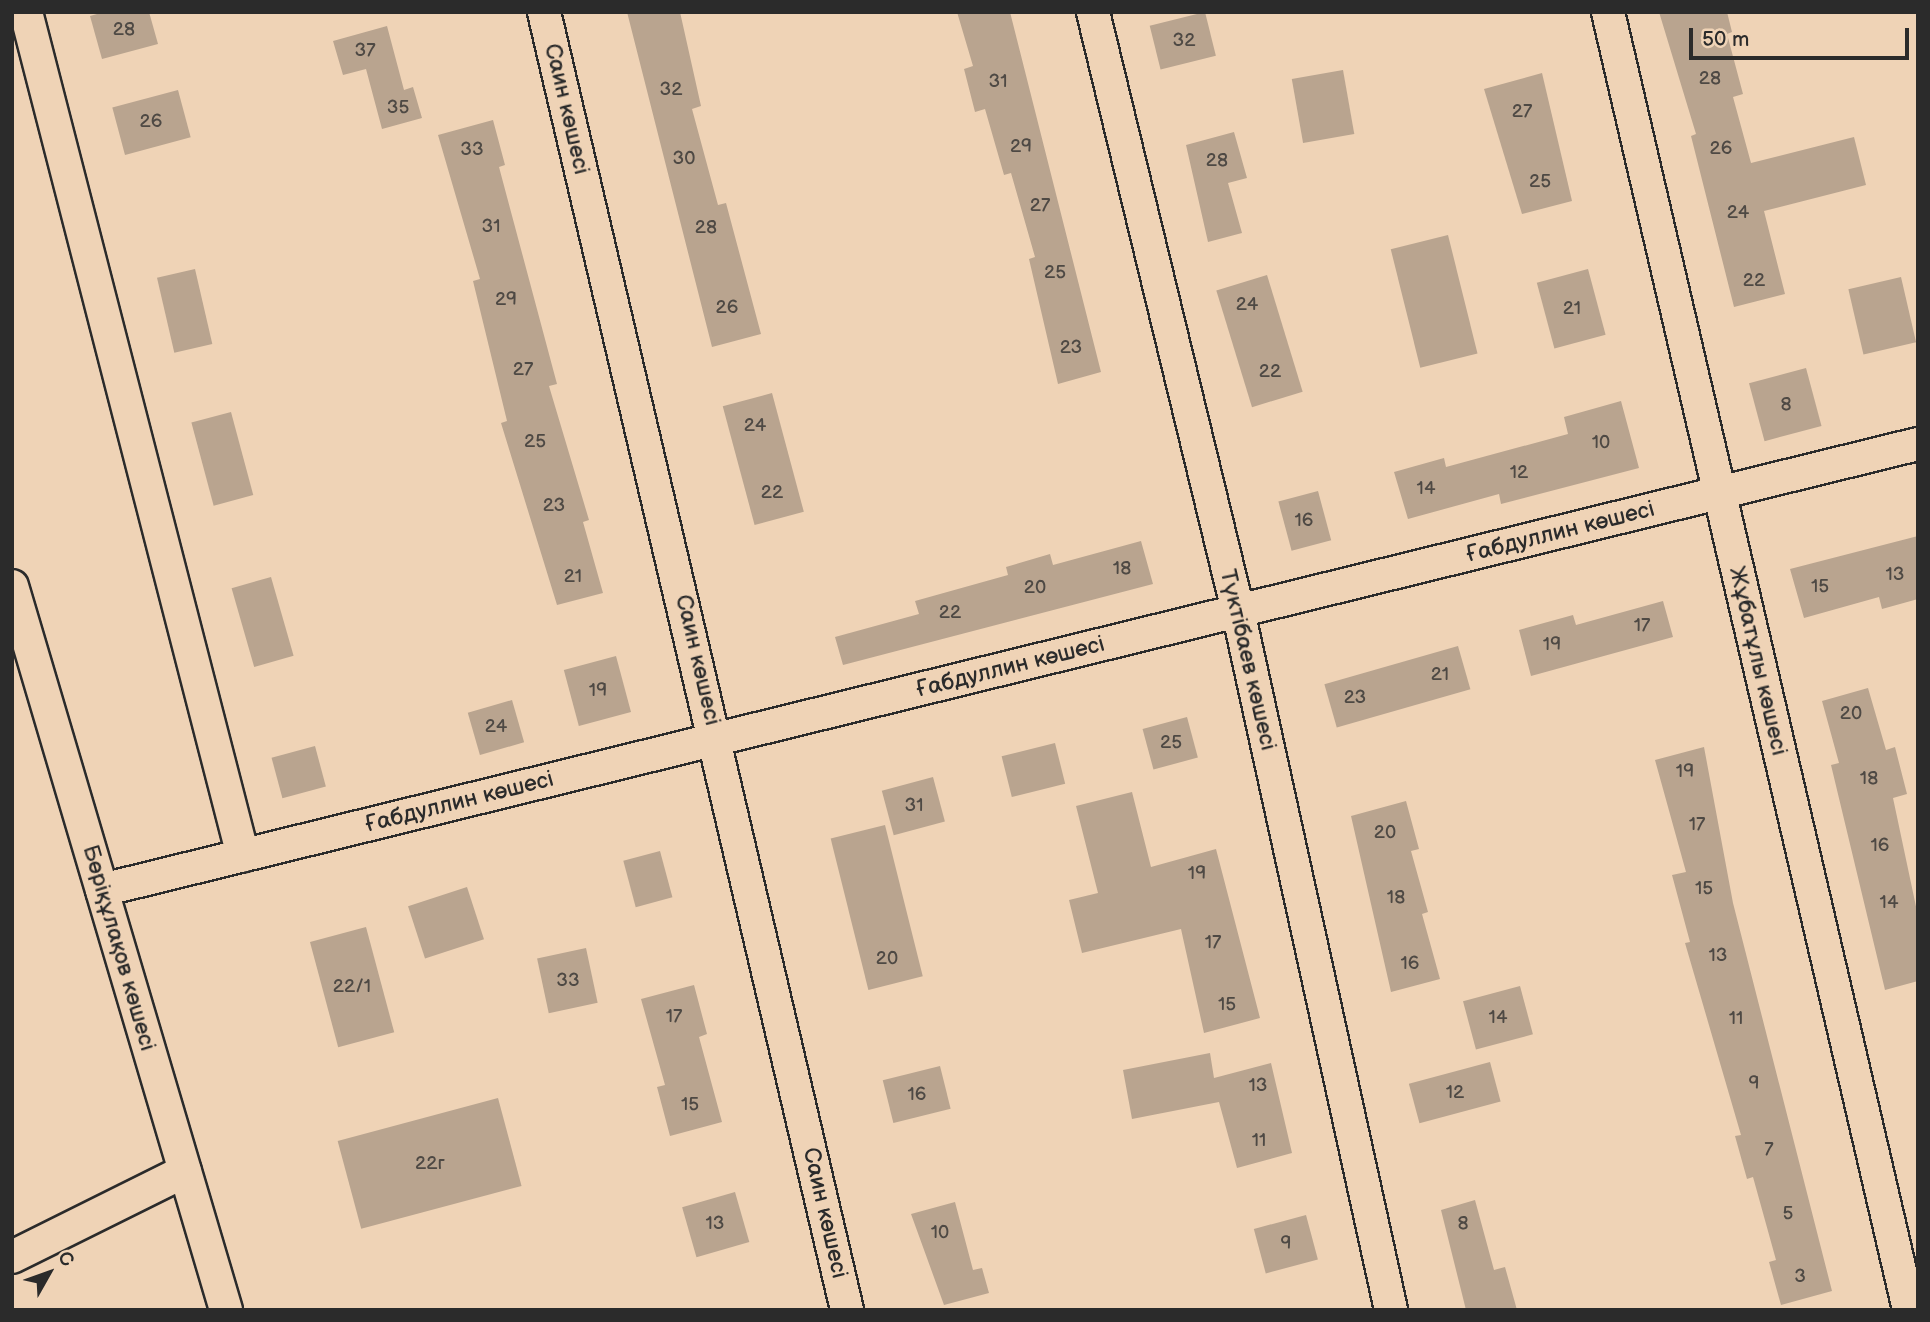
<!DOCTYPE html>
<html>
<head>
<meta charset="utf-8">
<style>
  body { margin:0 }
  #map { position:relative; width:1930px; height:1322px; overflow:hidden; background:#efd3b6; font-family:"Balsamiq Sans",sans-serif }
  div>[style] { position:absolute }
  .building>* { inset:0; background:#b9a48f; transform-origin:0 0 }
  .roads { filter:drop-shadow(2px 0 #2b2b2b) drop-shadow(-2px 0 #2b2b2b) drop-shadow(0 2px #2b2b2b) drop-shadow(0 -2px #2b2b2b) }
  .minor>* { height:32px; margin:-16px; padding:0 16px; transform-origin:16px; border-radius:16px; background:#efd3b6 }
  span { translate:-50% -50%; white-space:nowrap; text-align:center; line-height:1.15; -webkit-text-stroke:5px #efd3b6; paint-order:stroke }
  .number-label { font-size:19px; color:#4e4944 }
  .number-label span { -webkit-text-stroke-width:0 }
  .street-label { font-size:23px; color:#2b2b2b }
  .frame { position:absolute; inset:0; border:14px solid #2b2b2b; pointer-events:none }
  .north { position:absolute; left:14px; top:1238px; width:70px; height:70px; -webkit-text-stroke:5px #efd3b6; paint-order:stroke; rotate:50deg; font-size:19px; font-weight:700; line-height:28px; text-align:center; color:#2b2b2b }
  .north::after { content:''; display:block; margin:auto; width:24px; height:32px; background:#2b2b2b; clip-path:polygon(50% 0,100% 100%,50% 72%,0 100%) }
  .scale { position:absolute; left:1689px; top:28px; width:220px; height:32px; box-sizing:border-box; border:4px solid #2b2b2b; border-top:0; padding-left:9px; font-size:21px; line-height:24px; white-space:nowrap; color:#2b2b2b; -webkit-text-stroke:5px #efd3b6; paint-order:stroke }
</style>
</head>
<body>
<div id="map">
  <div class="building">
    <i style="clip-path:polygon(104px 12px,149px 12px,158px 44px,102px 59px,90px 16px)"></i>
    <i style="clip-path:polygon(627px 12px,680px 12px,701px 106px,692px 109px,718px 205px,726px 203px,761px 334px,712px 347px)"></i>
    <i style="clip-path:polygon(957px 12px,1010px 12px,1101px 372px,1058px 384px,1029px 259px,1035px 257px,1011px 173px,1004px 175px,985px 109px,975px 112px,964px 69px,973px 66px)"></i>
    <i style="left:1205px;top:12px;width:45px;height:57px;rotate:76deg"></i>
    <i style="clip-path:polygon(1659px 12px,1727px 12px,1732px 32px,1727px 34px,1743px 94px,1733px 97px,1751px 163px,1854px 137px,1866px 185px,1764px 211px,1785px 294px,1734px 307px,1691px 136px,1696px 134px)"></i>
    <i style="clip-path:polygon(387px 26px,404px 90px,413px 87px,422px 118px,382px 129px,366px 69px,343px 75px,333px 41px)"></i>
    <i style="left:1343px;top:70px;width:65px;height:52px;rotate:80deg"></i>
    <i style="clip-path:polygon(1542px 73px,1572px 201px,1522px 214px,1484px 89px)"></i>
    <i style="left:178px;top:90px;width:49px;height:68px;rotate:75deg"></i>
    <i style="clip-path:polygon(493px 120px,505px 165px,499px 167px,557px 384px,549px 386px,589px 520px,583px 522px,603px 593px,557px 605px,501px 423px,507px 421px,473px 281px,480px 279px,438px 135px)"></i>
    <i style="clip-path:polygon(1234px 132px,1247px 178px,1228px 183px,1242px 233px,1208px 242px,1186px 145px)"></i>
    <i style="left:1448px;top:235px;width:122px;height:59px;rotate:76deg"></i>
    <i style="left:195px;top:269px;width:77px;height:39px;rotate:77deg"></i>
    <i style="left:1588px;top:269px;width:68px;height:53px;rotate:75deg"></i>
    <i style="left:1267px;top:275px;width:122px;height:53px;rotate:73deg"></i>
    <i style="left:1901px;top:277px;width:67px;height:54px;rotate:77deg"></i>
    <i style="left:1806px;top:368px;width:60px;height:59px;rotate:75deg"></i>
    <i style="left:772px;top:393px;width:123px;height:51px;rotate:75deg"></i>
    <i style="clip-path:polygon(1621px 401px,1639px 468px,1501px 504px,1499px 494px,1408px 519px,1394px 472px,1444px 458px,1446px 467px,1568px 434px,1564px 417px)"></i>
    <i style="left:231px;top:412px;width:86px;height:41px;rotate:75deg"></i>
    <i style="left:1318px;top:491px;width:51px;height:41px;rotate:75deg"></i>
    <i style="clip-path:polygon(1918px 536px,1918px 599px,1882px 609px,1879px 597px,1804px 618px,1790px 569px)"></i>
    <i style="clip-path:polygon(1141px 541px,1153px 584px,843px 665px,835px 637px,919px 614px,915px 601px,1008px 575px,1006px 567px,1050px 554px,1053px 565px)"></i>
    <i style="left:271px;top:577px;width:82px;height:41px;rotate:74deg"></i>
    <i style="clip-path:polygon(1663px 601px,1673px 637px,1531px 676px,1519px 630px,1573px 615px,1576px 625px)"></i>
    <i style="left:1458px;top:646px;width:45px;height:139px;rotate:74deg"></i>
    <i style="left:616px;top:656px;width:58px;height:54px;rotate:75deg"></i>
    <i style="clip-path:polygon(1868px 688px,1886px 750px,1895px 747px,1907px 794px,1893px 798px,1918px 916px,1918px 981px,1885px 990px,1831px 765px,1839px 763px,1822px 701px)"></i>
    <i style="left:512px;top:700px;width:44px;height:46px;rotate:74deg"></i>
    <i style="left:1187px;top:717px;width:42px;height:46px;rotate:75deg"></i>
    <i style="left:1055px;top:743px;width:42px;height:55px;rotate:76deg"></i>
    <i style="left:315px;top:746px;width:42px;height:45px;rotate:75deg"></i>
    <i style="clip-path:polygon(1704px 747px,1733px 903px,1832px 1291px,1781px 1305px,1769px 1262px,1776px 1260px,1753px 1177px,1747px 1179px,1735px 1136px,1741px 1135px,1685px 943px,1690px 942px,1672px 875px,1686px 872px,1655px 760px)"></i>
    <i style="left:933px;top:777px;width:46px;height:53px;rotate:75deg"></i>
    <i style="clip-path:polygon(1132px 792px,1151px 867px,1216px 849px,1260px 1018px,1204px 1033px,1181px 929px,1082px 953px,1069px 900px,1098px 893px,1076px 806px)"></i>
    <i style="clip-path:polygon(1406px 801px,1419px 849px,1411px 851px,1428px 912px,1422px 914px,1440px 979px,1391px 992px,1351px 816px)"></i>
    <i style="left:885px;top:825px;width:156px;height:56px;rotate:76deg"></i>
    <i style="left:660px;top:851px;width:48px;height:38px;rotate:75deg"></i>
    <i style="left:467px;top:887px;width:55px;height:62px;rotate:72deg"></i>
    <i style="left:366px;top:927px;width:109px;height:58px;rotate:75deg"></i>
    <i style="left:586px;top:948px;width:56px;height:50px;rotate:78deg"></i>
    <i style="clip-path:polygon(694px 985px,707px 1034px,699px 1037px,722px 1122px,670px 1136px,657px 1087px,665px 1085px,641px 999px)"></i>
    <i style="left:1520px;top:986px;width:50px;height:59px;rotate:75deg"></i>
    <i style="clip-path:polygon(1210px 1053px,1214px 1078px,1271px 1063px,1292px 1153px,1237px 1168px,1219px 1102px,1132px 1119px,1123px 1070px)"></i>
    <i style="left:1490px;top:1062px;width:41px;height:84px;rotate:75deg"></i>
    <i style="left:940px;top:1066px;width:44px;height:59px;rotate:76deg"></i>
    <i style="left:498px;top:1098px;width:91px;height:166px;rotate:75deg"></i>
    <i style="left:735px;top:1192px;width:52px;height:55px;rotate:74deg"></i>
    <i style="clip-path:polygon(1475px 1200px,1494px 1270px,1505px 1267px,1517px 1310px,1466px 1310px,1441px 1210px)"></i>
    <i style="clip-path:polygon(955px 1202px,973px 1270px,982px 1268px,989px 1293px,944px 1305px,911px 1214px)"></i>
    <i style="left:1306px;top:1215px;width:46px;height:54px;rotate:75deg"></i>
  </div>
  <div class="roads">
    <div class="minor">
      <i style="left:26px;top:12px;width:871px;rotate:75.58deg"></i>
      <i style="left:544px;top:12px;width:1333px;rotate:76.86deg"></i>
      <i style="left:1093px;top:12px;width:616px;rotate:76.39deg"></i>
      <i style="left:1238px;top:611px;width:716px;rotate:77.65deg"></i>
      <i style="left:1608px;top:12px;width:1332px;rotate:76.94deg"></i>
      <i style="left:12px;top:586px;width:755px;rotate:73.53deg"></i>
      <i style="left:102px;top:890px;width:1870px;rotate:-13.8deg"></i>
      <i style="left:12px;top:1257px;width:193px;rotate:-26.4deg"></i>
    </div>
  </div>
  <div class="number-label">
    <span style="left:124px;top:30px">28</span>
    <span style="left:1184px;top:41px">32</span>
    <span style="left:365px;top:51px">37</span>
    <span style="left:1710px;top:79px">28</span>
    <span style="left:998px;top:82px">31</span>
    <span style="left:671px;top:90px">32</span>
    <span style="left:398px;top:108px">35</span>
    <span style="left:1522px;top:112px">27</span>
    <span style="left:151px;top:122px">26</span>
    <span style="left:1021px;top:147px">29</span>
    <span style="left:1721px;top:149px">26</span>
    <span style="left:472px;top:150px">33</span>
    <span style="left:684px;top:159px">30</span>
    <span style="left:1217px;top:161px">28</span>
    <span style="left:1540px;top:182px">25</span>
    <span style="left:1040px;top:206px">27</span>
    <span style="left:1738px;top:213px">24</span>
    <span style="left:491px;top:227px">31</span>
    <span style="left:706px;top:228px">28</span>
    <span style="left:1055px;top:273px">25</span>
    <span style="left:1754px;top:281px">22</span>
    <span style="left:506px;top:300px">29</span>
    <span style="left:1247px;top:305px">24</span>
    <span style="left:727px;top:308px">26</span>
    <span style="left:1572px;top:309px">21</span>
    <span style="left:1071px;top:348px">23</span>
    <span style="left:523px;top:370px">27</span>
    <span style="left:1270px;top:372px">22</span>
    <span style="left:1786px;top:405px">8</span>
    <span style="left:755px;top:426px">24</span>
    <span style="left:535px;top:442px">25</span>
    <span style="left:1601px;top:443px">10</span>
    <span style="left:1519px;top:473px">12</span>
    <span style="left:1426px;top:489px">14</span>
    <span style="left:772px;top:493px">22</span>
    <span style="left:554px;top:506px">23</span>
    <span style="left:1304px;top:521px">16</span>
    <span style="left:1122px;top:569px">18</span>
    <span style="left:1895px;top:575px">13</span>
    <span style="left:573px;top:577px">21</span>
    <span style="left:1820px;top:587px">15</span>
    <span style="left:1035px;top:588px">20</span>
    <span style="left:950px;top:613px">22</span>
    <span style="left:1642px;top:626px">17</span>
    <span style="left:1552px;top:645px">19</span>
    <span style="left:1440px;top:675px">21</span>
    <span style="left:598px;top:691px">19</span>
    <span style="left:1355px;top:698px">23</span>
    <span style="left:1851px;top:714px">20</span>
    <span style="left:496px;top:727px">24</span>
    <span style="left:1171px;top:743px">25</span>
    <span style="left:1685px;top:772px">19</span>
    <span style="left:1869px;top:779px">18</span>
    <span style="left:914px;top:806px">31</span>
    <span style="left:1697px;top:825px">17</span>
    <span style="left:1385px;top:833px">20</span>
    <span style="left:1880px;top:846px">16</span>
    <span style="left:1197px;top:874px">19</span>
    <span style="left:1704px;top:889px">15</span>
    <span style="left:1396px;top:898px">18</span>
    <span style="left:1889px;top:903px">14</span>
    <span style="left:1213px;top:943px">17</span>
    <span style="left:1718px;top:956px">13</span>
    <span style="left:887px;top:959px">20</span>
    <span style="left:1410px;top:964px">16</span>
    <span style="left:568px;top:981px">33</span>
    <span style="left:352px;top:987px">22/1</span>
    <span style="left:1227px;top:1005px">15</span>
    <span style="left:674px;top:1017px">17</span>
    <span style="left:1498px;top:1018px">14</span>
    <span style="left:1736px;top:1019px">11</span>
    <span style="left:1754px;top:1084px">9</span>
    <span style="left:1258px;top:1086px">13</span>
    <span style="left:1455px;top:1093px">12</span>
    <span style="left:917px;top:1095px">16</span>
    <span style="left:690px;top:1105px">15</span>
    <span style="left:1259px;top:1141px">11</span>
    <span style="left:1769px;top:1150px">7</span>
    <span style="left:430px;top:1164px">22г</span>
    <span style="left:1788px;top:1214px">5</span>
    <span style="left:715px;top:1224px">13</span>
    <span style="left:1463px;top:1224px">8</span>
    <span style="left:940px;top:1233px">10</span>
    <span style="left:1286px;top:1244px">9</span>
    <span style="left:1800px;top:1277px">3</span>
  </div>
  <div class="street-label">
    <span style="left:567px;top:109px;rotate:77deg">Саин көшесі</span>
    <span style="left:1560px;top:532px;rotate:-14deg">Ғабдуллин көшесі</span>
    <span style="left:698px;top:660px;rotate:77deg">Саин көшесі</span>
    <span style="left:1248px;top:660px;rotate:77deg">Түктібаев көшесі</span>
    <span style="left:1758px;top:661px;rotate:77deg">Жұбатұлы көшесі</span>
    <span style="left:1010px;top:667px;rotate:-14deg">Ғабдуллин көшесі</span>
    <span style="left:459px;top:802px;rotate:-14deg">Ғабдуллин көшесі</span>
    <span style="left:119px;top:948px;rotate:74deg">Бөріқұлақов көшесі</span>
    <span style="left:825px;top:1213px;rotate:77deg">Саин көшесі</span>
  </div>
  <div class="frame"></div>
  <div class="north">С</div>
  <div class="scale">50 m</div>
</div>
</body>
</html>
